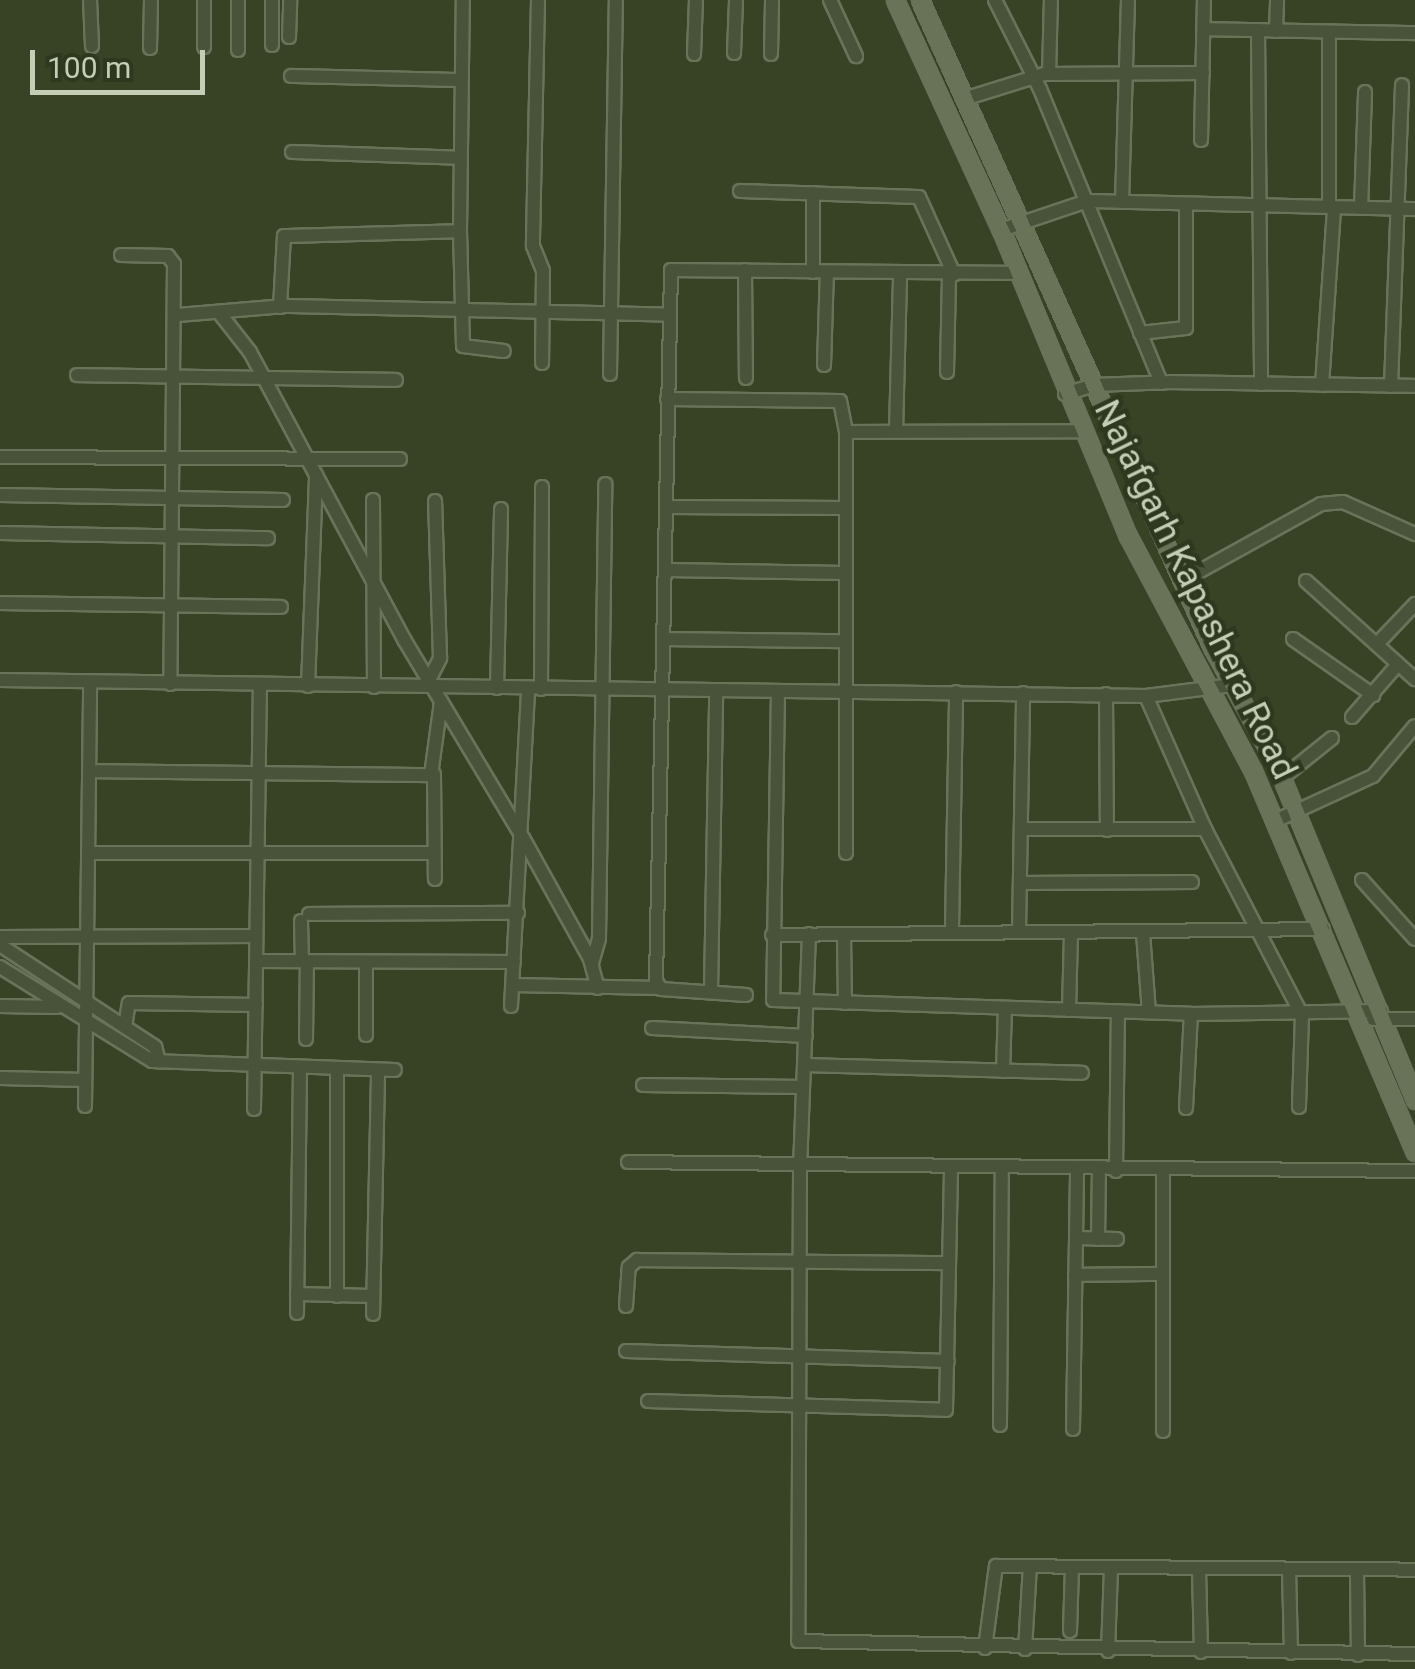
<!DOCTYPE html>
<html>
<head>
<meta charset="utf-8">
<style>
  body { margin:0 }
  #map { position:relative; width:1415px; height:1669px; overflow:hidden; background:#384325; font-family:Roboto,sans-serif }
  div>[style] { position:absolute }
  .roads { filter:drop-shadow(2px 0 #69735a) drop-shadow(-2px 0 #69735a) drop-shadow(0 2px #69735a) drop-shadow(0 -2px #69735a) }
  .minor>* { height:12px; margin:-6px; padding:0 6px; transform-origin:6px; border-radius:6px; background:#495339 }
  .major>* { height:15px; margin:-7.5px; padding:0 7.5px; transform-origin:7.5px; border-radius:7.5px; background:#697357 }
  span { translate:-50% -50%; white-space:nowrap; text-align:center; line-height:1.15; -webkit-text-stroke:9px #2e381e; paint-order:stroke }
  .street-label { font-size:35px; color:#c4cdb6 }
  .scale { position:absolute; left:30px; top:50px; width:175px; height:45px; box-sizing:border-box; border:5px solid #c4cdb6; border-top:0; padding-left:12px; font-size:30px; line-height:35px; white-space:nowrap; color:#c4cdb6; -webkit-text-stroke:8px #2e381e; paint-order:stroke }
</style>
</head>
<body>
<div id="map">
  <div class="roads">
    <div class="minor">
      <i style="left:90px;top:0;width:46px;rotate:87.5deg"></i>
      <i style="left:204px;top:0;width:47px;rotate:90deg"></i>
      <i style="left:272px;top:0;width:45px;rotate:90deg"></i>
      <i style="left:538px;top:0;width:246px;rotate:91.2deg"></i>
      <i style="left:533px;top:246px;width:27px;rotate:68deg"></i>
      <i style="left:543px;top:271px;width:92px;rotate:90.6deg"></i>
      <i style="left:830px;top:0;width:62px;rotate:65.1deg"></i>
      <i style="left:995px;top:0;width:100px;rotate:63.2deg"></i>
      <i style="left:1040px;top:89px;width:318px;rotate:67.6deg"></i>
      <i style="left:1204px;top:29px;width:211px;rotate:1.1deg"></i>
      <i style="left:1258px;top:30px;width:354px;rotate:89.5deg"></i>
      <i style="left:1276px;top:31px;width:31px;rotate:-88deg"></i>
      <i style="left:1329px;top:33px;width:174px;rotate:90deg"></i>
      <i style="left:289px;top:37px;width:37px;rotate:-88deg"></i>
      <i style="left:150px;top:48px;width:48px;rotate:-88.8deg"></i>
      <i style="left:238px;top:50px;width:50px;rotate:-90deg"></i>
      <i style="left:734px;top:53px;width:53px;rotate:-87.8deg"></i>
      <i style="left:694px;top:54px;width:54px;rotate:-87.9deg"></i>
      <i style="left:771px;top:54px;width:54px;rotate:-88.9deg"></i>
      <i style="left:1049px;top:74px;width:74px;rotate:-88.5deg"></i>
      <i style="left:291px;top:76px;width:169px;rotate:1.4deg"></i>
      <i style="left:967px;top:98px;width:81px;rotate:-17.3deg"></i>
      <i style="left:1044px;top:74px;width:159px;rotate:-0.4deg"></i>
      <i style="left:1201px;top:140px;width:140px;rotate:-88.8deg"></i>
      <i style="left:292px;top:152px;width:168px;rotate:2deg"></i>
      <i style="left:740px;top:191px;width:179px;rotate:1.9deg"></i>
      <i style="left:919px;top:197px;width:85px;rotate:65.6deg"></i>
      <i style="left:1122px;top:202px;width:202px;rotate:-88.3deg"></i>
      <i style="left:1361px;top:208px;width:116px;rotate:-88deg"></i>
      <i style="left:1001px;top:230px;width:91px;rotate:-18.6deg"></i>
      <i style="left:1087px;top:201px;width:328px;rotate:1.4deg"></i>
      <i style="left:460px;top:231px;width:115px;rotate:88.5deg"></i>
      <i style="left:463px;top:346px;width:41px;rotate:7deg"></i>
      <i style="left:121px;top:255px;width:47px;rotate:1.2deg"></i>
      <i style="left:168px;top:256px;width:10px;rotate:53deg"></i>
      <i style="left:174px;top:264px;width:420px;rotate:90.5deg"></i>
      <i style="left:745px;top:270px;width:108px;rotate:89.5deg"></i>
      <i style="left:813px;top:272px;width:79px;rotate:-90deg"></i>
      <i style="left:280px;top:307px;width:71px;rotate:-86.8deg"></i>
      <i style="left:284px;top:236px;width:176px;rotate:-1.6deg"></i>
      <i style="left:460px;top:231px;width:231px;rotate:-89.3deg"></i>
      <i style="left:178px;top:315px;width:107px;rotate:-4.8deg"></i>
      <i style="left:285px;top:306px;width:383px;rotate:1.3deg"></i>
      <i style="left:221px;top:315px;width:47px;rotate:51.9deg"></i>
      <i style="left:250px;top:352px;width:328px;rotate:61.8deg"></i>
      <i style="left:405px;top:641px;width:230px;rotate:59.1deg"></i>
      <i style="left:523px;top:838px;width:138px;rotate:61deg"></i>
      <i style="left:590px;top:959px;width:30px;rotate:75deg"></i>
      <i style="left:1140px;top:333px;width:46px;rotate:-6.2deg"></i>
      <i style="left:1186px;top:328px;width:124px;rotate:-90deg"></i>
      <i style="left:824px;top:365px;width:93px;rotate:-88.2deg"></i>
      <i style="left:947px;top:372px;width:98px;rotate:-88.8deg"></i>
      <i style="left:610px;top:374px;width:374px;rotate:-89.1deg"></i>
      <i style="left:77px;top:375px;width:319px;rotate:0.9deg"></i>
      <i style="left:1322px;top:385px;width:178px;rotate:-86.1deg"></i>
      <i style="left:1391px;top:386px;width:301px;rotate:-87.9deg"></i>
      <i style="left:1065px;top:394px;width:30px;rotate:-17deg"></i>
      <i style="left:1094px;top:385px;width:79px;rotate:-2.2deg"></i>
      <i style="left:1173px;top:382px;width:242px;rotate:0.9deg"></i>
      <i style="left:667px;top:399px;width:173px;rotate:0.7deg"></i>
      <i style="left:840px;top:401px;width:32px;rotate:79deg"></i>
      <i style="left:896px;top:431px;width:157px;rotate:-88.5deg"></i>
      <i style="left:0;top:457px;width:400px;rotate:0.3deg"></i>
      <i style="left:0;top:495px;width:283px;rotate:1deg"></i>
      <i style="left:373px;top:500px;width:187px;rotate:89.7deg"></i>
      <i style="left:667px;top:507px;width:177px;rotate:0.3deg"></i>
      <i style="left:0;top:533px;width:268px;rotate:1.1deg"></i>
      <i style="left:668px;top:570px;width:176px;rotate:1deg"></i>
      <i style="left:1182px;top:581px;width:159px;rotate:-29deg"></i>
      <i style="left:1321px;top:504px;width:22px;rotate:-5deg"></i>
      <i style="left:1343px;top:502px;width:79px;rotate:24deg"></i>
      <i style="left:1306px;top:581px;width:147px;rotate:42deg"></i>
      <i style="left:0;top:603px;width:281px;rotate:0.8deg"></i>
      <i style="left:667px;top:639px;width:174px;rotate:0.7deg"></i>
      <i style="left:1293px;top:639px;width:98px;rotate:35deg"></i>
      <i style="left:1378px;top:643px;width:54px;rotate:-46.5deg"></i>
      <i style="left:0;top:680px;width:1146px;rotate:0.8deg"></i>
      <i style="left:1146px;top:696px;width:87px;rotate:-7.3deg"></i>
      <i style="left:429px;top:680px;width:25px;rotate:-63deg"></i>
      <i style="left:440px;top:658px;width:157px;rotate:-91.8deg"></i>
      <i style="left:308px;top:686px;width:211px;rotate:-87.8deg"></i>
      <i style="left:497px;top:688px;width:179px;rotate:-88.7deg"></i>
      <i style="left:541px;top:689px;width:202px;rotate:-89.7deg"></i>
      <i style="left:778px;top:692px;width:308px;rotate:90.9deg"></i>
      <i style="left:773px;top:1000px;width:418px;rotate:1.9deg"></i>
      <i style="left:1191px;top:1014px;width:190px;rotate:-0.9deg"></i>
      <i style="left:1106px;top:694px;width:136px;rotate:89.6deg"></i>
      <i style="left:1352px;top:717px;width:70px;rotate:-49deg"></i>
      <i style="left:89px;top:771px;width:342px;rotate:0.7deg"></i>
      <i style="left:431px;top:775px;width:74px;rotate:-82.2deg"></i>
      <i style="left:434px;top:774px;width:105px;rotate:89.5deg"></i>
      <i style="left:1282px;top:778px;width:64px;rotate:-38.7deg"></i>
      <i style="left:1275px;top:821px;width:108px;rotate:-24.7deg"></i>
      <i style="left:1373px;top:776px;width:65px;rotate:-50deg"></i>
      <i style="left:1021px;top:829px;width:184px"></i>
      <i style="left:1205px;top:829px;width:145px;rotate:-113.9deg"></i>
      <i style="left:1205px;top:829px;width:210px;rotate:62.5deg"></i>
      <i style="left:1302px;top:1015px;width:92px;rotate:91.9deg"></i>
      <i style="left:88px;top:853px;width:346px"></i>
      <i style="left:846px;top:853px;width:421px;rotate:-90deg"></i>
      <i style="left:846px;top:432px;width:236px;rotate:-0.2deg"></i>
      <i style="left:1362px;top:880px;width:79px;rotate:48.1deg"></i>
      <i style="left:1022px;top:883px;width:170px;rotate:-0.3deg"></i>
      <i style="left:309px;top:914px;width:209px;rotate:-0.3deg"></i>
      <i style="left:301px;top:921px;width:40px;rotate:88.6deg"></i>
      <i style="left:952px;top:929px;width:237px;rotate:-89deg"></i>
      <i style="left:1019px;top:931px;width:238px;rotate:-89deg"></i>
      <i style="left:1143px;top:933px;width:79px;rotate:85.7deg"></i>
      <i style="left:809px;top:934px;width:232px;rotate:92.2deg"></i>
      <i style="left:800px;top:1166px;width:475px;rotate:90.2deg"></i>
      <i style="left:798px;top:1641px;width:617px;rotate:1.21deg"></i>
      <i style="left:844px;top:934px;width:69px;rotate:89.2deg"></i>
      <i style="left:772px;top:935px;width:551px;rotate:-0.62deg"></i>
      <i style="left:0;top:937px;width:256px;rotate:-0.2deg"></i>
      <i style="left:0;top:945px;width:186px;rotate:33.3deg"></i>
      <i style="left:155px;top:1047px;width:15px;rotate:74deg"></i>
      <i style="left:256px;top:961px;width:258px;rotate:0.2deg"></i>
      <i style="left:592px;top:963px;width:26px;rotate:-74deg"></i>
      <i style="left:599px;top:938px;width:454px;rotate:-89.2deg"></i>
      <i style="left:0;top:967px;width:179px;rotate:31.7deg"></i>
      <i style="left:152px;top:1061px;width:243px;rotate:2.1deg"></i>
      <i style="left:513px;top:985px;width:146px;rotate:1.2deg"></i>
      <i style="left:711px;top:991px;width:300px;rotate:-89deg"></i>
      <i style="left:746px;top:995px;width:85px;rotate:-176deg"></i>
      <i style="left:661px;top:989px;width:9px;rotate:-122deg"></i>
      <i style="left:656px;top:981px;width:711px;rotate:-88.79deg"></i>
      <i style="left:671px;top:270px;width:348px;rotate:0.5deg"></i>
      <i style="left:0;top:1006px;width:57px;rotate:1deg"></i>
      <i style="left:511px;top:1006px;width:317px;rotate:-86.9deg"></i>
      <i style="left:1069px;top:1010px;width:76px;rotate:-88.5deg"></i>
      <i style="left:1373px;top:1019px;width:42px"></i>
      <i style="left:125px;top:1027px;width:24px;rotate:-81deg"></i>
      <i style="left:129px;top:1003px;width:127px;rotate:0.9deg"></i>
      <i style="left:652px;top:1028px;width:154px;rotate:3deg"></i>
      <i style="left:366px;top:1035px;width:73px;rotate:-90deg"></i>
      <i style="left:306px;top:1039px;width:78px;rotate:-89.3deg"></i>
      <i style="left:804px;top:1065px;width:278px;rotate:1.6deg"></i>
      <i style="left:337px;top:1069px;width:227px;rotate:90deg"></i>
      <i style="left:1003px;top:1071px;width:62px;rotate:-88.2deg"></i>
      <i style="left:0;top:1078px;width:85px;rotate:1.3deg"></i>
      <i style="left:643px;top:1085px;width:160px;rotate:0.7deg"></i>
      <i style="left:85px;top:1106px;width:422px;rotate:-89.3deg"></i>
      <i style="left:1186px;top:1108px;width:94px;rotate:-87deg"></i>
      <i style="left:254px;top:1109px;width:423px;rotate:-89.2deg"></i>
      <i style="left:628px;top:1162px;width:787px;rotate:0.66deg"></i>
      <i style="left:1116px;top:1171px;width:159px;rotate:-89.3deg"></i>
      <i style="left:1076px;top:1238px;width:41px;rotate:1.4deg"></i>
      <i style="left:1098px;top:1239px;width:68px;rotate:-89.2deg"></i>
      <i style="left:1075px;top:1275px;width:88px;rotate:-0.7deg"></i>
      <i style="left:297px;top:1294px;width:76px;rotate:1.5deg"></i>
      <i style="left:626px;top:1306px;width:39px;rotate:-86deg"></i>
      <i style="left:629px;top:1267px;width:11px;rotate:-41deg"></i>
      <i style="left:637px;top:1260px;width:312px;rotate:0.6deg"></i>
      <i style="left:297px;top:1313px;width:245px;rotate:-89.3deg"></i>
      <i style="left:373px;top:1314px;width:244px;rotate:-88.8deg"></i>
      <i style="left:626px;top:1351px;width:322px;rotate:1.8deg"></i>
      <i style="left:648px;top:1401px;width:298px;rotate:1.7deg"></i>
      <i style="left:946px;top:1410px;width:240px;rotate:-88.8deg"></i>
      <i style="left:1000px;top:1425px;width:256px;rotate:-89.6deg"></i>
      <i style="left:1073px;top:1429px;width:258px;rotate:-89.1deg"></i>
      <i style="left:1163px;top:1431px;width:261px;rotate:-90deg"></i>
      <i style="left:1199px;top:1570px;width:82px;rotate:88.6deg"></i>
      <i style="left:1289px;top:1570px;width:83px;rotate:88.6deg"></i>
      <i style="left:1357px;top:1572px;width:83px;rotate:89.3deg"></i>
      <i style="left:1070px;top:1631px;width:64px;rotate:-88.2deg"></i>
      <i style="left:985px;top:1648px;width:83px;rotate:-82.4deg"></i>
      <i style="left:996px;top:1566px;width:419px;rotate:0.5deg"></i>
      <i style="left:1025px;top:1649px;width:83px;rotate:-86.6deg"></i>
      <i style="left:1108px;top:1651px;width:83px;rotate:-87.9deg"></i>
    </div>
    <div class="major">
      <i style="left:895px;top:0;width:253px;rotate:65.3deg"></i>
      <i style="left:1001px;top:230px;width:331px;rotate:67.5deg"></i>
      <i style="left:1128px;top:536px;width:266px;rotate:62deg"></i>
      <i style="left:1253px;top:771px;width:414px;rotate:67deg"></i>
      <i style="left:920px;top:0;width:710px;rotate:65.71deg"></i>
      <i style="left:1212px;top:647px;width:133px;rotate:61.3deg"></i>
      <i style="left:1276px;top:764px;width:364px;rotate:67.5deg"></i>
    </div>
  </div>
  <div class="street-label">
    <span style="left:1195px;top:590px;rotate:64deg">Najafgarh Kapashera Road</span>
  </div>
  <div class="scale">100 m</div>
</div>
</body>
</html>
